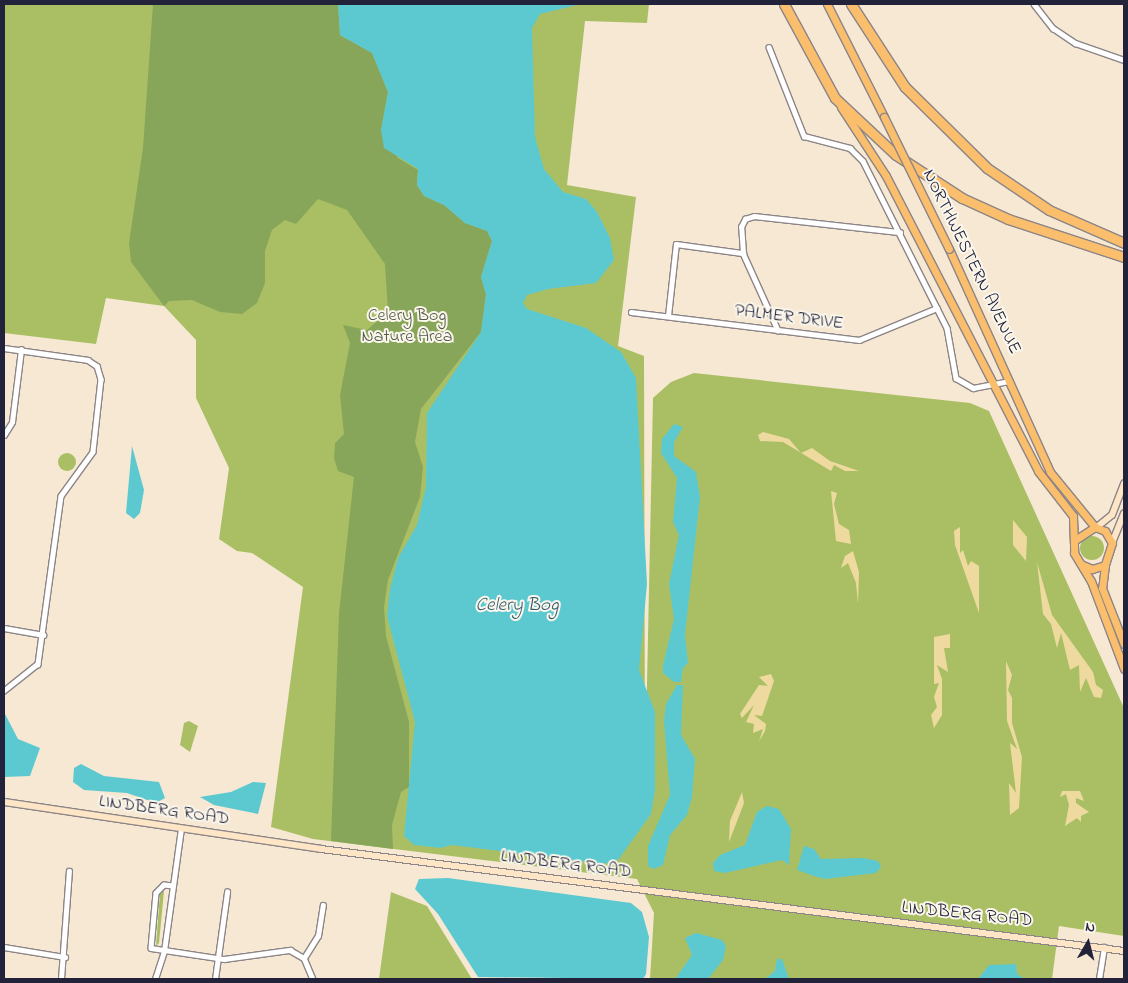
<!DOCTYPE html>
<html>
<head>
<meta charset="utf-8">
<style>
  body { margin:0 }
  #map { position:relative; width:1128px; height:983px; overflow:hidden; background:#f6e8d3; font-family:"Indie Flower",sans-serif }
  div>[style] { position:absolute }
  .green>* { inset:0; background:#aabf64 }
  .round { border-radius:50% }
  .forest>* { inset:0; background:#87a65a }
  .sand>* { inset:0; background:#eeda9e }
  .water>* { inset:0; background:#5cc9d1 }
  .roads { filter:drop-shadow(1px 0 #8c8587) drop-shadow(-1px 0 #8c8587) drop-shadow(0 1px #8c8587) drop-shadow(0 -1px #8c8587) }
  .street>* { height:4.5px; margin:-2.25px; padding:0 2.25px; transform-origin:2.25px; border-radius:2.25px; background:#fff }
  .secondary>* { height:6px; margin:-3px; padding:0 3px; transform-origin:3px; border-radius:3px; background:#fde5c5 }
  .primary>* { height:7px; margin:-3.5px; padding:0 3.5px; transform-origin:3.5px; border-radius:3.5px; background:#fabe6d }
  .highway>* { height:9px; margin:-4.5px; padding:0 4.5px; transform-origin:4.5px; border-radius:4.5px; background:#fabe6d }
  .bridges { filter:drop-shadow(1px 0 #8c8587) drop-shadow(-1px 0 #8c8587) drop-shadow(0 1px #8c8587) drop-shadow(0 -1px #8c8587) }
  .primary-bridge>* { height:7px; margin:-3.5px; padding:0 3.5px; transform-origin:3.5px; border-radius:3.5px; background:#fabe6d }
  span { translate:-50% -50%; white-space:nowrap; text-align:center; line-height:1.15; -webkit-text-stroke:4px #fbf7ec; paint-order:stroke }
  .street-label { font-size:18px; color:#22223b }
  .park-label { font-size:18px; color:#525949 }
  .water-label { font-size:19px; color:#365c70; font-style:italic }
  .frame { position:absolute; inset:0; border:5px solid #22223b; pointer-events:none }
  .north { position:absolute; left:1063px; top:918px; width:50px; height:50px; -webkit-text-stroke:4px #fbf7ec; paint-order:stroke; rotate:8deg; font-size:14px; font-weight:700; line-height:20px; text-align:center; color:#22223b }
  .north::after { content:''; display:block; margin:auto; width:18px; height:22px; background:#22223b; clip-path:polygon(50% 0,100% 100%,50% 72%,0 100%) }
</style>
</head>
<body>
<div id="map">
  <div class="green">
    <i style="clip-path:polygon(4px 4px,649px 4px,647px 23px,585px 21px,567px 185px,636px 197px,618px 346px,644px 356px,645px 779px,653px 398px,671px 382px,694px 373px,970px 403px,989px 411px,1124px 708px,1124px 936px,1059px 926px,1052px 979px,650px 979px,654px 913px,637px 879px,313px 839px,271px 827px,303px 587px,252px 553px,237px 551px,219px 539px,229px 468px,196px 398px,196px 340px,164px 306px,106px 298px,96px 344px,4px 333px)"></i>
    <i class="round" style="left:58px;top:453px;width:18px;height:18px"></i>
    <i class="round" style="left:1080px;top:536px;width:24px;height:24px"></i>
    <i style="clip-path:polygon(189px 721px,198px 726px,190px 752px,180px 745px,184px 723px)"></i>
    <i style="clip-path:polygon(164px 891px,159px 943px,156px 946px,160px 893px)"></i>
    <i style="clip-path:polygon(391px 892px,427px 906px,472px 979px,379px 979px)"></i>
  </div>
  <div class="forest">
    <i style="clip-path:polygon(153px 4px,338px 4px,340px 35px,372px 53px,388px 92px,381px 130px,398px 158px,418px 170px,417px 185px,424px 196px,444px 205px,465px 223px,487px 231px,492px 241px,481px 277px,486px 294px,481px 332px,421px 409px,415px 442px,423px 467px,420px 497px,388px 580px,384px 607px,386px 636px,409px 722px,409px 787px,401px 792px,392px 825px,393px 849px,331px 841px,339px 613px,354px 477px,338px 471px,334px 458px,335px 443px,344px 434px,340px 395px,350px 343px,343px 325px,367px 330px,388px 312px,385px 264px,347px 210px,318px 199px,296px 224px,285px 220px,272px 230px,265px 251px,265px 283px,257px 303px,242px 314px,220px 312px,192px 300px,169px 301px,164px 306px,131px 262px,129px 243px,143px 148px)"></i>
  </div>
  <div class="sand">
    <i style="clip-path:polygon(763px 432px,789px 439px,801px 453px,812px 448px,830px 461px,859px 471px,845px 471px,834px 465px,831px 471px,783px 442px,760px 441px,758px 435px)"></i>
    <i style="clip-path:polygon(831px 491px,837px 493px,834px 504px,839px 524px,849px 530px,851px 544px,836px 541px)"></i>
    <i style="clip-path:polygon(1013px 520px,1027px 537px,1026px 561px,1013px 545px)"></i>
    <i style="clip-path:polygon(960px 527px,960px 553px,963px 550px,968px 566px,971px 561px,979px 566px,979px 613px,955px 545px,954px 531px)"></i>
    <i style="clip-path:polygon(853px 551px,859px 572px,858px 604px,856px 583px,848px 563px,841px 568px,845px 556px)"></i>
    <i style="clip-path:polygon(1037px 562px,1052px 615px,1093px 672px,1096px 685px,1103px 690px,1101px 698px,1094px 697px,1086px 678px,1080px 692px,1079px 665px,1070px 670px,1061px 633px,1057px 648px,1051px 624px,1043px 614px)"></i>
    <i style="clip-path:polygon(950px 634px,950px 648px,944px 648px,948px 672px,937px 665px,942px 679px,942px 715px,934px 728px,931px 715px,937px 707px,934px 697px,939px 683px,934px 684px,934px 637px)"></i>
    <i style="clip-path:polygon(1006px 661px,1012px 675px,1008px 690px,1012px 698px,1012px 723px,1022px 757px,1019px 808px,1010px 815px,1009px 783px,1016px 793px,1010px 743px,1017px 749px,1007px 721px)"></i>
    <i style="clip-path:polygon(771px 674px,774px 681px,762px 716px,754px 715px,766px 724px,765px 731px,759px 741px,763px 729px,753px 733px,754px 724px,746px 722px,754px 705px,742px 718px,740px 714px,759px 685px,768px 686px,759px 677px)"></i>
    <i style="clip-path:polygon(1062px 791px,1080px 791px,1084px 801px,1076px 798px,1076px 803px,1089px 812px,1081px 816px,1081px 822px,1077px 818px,1065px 826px,1069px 805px,1066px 794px,1060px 797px)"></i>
    <i style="clip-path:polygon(742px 792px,744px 803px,729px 842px,730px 821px)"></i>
  </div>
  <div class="water">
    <i style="clip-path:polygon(338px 4px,581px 4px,540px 14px,532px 28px,535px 137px,544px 169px,563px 192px,586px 199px,597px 212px,610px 238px,614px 260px,596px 283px,548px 289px,527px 295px,523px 303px,527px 309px,586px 328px,621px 352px,636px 378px,647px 584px,639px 670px,655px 712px,655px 790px,651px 814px,618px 860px,604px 864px,452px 845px,440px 848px,414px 845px,404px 836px,415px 722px,387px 616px,390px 589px,398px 558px,417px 525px,426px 487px,427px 413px,481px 332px,486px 295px,481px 277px,492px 241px,487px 231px,465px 223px,444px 205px,424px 196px,417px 185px,418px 169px,384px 148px,381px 130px,388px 92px,372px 53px,340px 35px)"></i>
    <i style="clip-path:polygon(674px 424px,683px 427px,674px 442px,674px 456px,696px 472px,700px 497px,685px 635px,688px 663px,683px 668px,681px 682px,674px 682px,663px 673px,663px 666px,674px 619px,669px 584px,679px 535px,673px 522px,677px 478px,661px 453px,662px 439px)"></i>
    <i style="clip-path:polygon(132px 446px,144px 490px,140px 513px,134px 519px,126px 513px)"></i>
    <i style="clip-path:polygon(677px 685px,683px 685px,681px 735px,695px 759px,692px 797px,687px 815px,670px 835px,663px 865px,654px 869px,648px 866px,648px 846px,670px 795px,664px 721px,666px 704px)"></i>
    <i style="clip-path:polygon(4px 712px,18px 739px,40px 748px,30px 776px,4px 777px)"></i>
    <i style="clip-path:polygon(81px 764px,104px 776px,159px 782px,165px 798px,156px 803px,127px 793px,84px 790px,73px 782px,74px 768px)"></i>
    <i style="clip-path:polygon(253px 782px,266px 783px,258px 814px,214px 805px,200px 797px,231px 792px)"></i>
    <i style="clip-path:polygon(767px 806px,779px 809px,791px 829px,789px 865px,782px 860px,725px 873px,714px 871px,713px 863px,720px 855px,745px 845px,757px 812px)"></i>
    <i style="clip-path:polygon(804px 846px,814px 849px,821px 859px,863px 858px,878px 861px,881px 867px,876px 873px,825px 879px,814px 876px,797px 870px)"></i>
    <i style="clip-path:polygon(448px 878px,631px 903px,642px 912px,649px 937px,646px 974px,643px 979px,478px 977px,438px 914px,415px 889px,419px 879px)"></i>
    <i style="clip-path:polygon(696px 933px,722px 940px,726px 946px,723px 960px,708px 979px,675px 979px,692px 955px,685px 938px)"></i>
    <i style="clip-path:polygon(777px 959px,782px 959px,789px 979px,765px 979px,775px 971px)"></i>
    <i style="clip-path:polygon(1016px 964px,1017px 974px,1025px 979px,978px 979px,989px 965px)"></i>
  </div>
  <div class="roads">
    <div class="street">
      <i style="left:1034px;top:4px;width:31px;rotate:52deg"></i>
      <i style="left:1053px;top:28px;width:27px;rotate:34deg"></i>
      <i style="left:1075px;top:43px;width:52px;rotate:19.1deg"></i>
      <i style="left:769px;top:47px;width:96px;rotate:68.5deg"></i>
      <i style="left:804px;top:136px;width:48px;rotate:14.6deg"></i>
      <i style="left:850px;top:148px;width:18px;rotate:45deg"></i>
      <i style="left:863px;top:161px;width:187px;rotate:63.3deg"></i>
      <i style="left:947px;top:328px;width:51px;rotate:79.8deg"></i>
      <i style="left:956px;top:378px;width:20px;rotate:30deg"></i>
      <i style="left:973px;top:388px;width:37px;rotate:-11deg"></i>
      <i style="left:743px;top:253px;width:26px;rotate:-94deg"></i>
      <i style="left:741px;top:227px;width:9px;rotate:-63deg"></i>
      <i style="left:745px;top:219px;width:9px;rotate:-18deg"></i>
      <i style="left:754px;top:216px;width:147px;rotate:6.3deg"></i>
      <i style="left:631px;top:312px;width:230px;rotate:7deg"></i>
      <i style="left:859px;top:340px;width:84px;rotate:-22.3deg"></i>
      <i style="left:668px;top:316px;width:72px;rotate:-83.7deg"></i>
      <i style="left:676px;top:244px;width:68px;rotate:7.7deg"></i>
      <i style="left:743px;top:253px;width:85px;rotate:65.6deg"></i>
      <i style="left:4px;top:348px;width:85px;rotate:8.1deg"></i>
      <i style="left:88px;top:360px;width:11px;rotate:34deg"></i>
      <i style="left:97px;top:366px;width:14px;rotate:73deg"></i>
      <i style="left:101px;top:379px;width:73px;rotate:96.3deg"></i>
      <i style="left:93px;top:452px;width:54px;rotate:126deg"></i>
      <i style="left:61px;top:496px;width:170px;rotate:97.8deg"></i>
      <i style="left:38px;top:664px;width:43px;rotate:141.5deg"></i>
      <i style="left:4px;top:435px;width:15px;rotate:-58deg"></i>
      <i style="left:12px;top:422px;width:73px;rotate:-82.9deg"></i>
      <i style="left:4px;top:628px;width:40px;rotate:10deg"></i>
      <i style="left:173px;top:886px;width:9px;rotate:-174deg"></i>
      <i style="left:164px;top:885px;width:11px;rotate:135deg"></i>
      <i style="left:156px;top:893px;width:55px;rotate:95.2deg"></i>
      <i style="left:151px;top:948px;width:74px;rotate:8.6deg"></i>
      <i style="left:224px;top:959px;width:67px;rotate:-7.8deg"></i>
      <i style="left:290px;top:950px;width:16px;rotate:30deg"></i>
      <i style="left:304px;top:958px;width:23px;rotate:67deg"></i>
      <i style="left:4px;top:947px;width:62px;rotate:9.3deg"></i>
      <i style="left:304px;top:958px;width:26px;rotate:-58deg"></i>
      <i style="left:318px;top:936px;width:31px;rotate:-81deg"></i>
      <i style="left:61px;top:979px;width:108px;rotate:-85.8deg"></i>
      <i style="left:155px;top:979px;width:29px;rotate:-72deg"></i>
      <i style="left:164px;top:951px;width:123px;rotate:-82.1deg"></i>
      <i style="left:215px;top:979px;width:88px;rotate:-82.1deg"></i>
      <i style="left:1099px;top:979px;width:32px;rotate:-81deg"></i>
    </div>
    <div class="secondary">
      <i style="left:1097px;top:527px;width:19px;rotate:-39deg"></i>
      <i style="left:1112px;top:515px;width:34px;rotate:-69deg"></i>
      <i style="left:1112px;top:543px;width:32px;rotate:-68deg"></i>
      <i style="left:4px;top:802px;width:320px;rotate:8.4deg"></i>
      <i style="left:321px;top:849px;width:809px;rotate:7.24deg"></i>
    </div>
    <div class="primary">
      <i style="left:827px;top:4px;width:127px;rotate:63.2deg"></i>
      <i style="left:841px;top:107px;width:82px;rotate:56.9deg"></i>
      <i style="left:886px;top:176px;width:332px;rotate:62.7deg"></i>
      <i style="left:1038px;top:471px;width:57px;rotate:52.1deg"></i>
      <i style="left:1073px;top:516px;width:37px;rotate:88deg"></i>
      <i style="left:1074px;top:553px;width:33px;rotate:59deg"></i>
      <i style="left:1091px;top:581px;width:94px;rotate:69.4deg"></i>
      <i style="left:949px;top:249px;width:245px;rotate:65.6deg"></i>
      <i style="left:1050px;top:472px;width:71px;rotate:50.7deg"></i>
      <i style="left:1075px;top:540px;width:24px;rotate:-33deg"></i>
      <i style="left:1095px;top:527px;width:11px;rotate:22deg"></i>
      <i style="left:1105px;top:531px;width:14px;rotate:60deg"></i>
      <i style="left:1112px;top:543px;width:23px;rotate:108deg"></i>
      <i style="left:1105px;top:565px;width:14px;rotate:163deg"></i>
      <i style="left:1092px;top:569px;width:12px;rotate:-156deg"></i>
      <i style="left:1105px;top:565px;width:23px;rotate:97deg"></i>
      <i style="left:1102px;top:588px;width:60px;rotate:68.6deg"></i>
    </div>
    <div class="highway">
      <i style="left:784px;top:4px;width:107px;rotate:61.5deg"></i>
      <i style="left:835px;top:98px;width:83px;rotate:43.1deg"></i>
      <i style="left:896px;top:155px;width:79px;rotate:33.1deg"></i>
      <i style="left:962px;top:198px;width:51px;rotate:24.5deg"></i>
      <i style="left:1008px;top:219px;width:122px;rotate:18.1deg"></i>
      <i style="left:851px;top:4px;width:99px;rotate:57deg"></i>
      <i style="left:905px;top:87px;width:115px;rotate:44.6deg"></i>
      <i style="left:987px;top:168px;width:75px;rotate:34.1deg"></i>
      <i style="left:1049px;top:210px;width:82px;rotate:23.7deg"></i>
    </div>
  </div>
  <div class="bridges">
    <div class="primary-bridge">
      <i style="left:884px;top:117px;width:147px;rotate:63.8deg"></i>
    </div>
  </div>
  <div class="street-label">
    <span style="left:971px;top:262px;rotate:64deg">NORTHWESTERN AVENUE</span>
    <span style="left:789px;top:318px;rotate:7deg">PALMER DRIVE</span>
    <span style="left:164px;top:811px;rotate:8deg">LINDBERG ROAD</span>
    <span style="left:566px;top:865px;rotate:7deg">LINDBERG ROAD</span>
    <span style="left:967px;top:915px;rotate:6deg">LINDBERG ROAD</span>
  </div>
  <div class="park-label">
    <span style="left:407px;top:327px">Celery Bog<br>Nature Area</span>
  </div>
  <div class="water-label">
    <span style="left:517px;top:606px">Celery Bog</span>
  </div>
  <div class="frame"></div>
  <div class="north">N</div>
</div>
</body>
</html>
